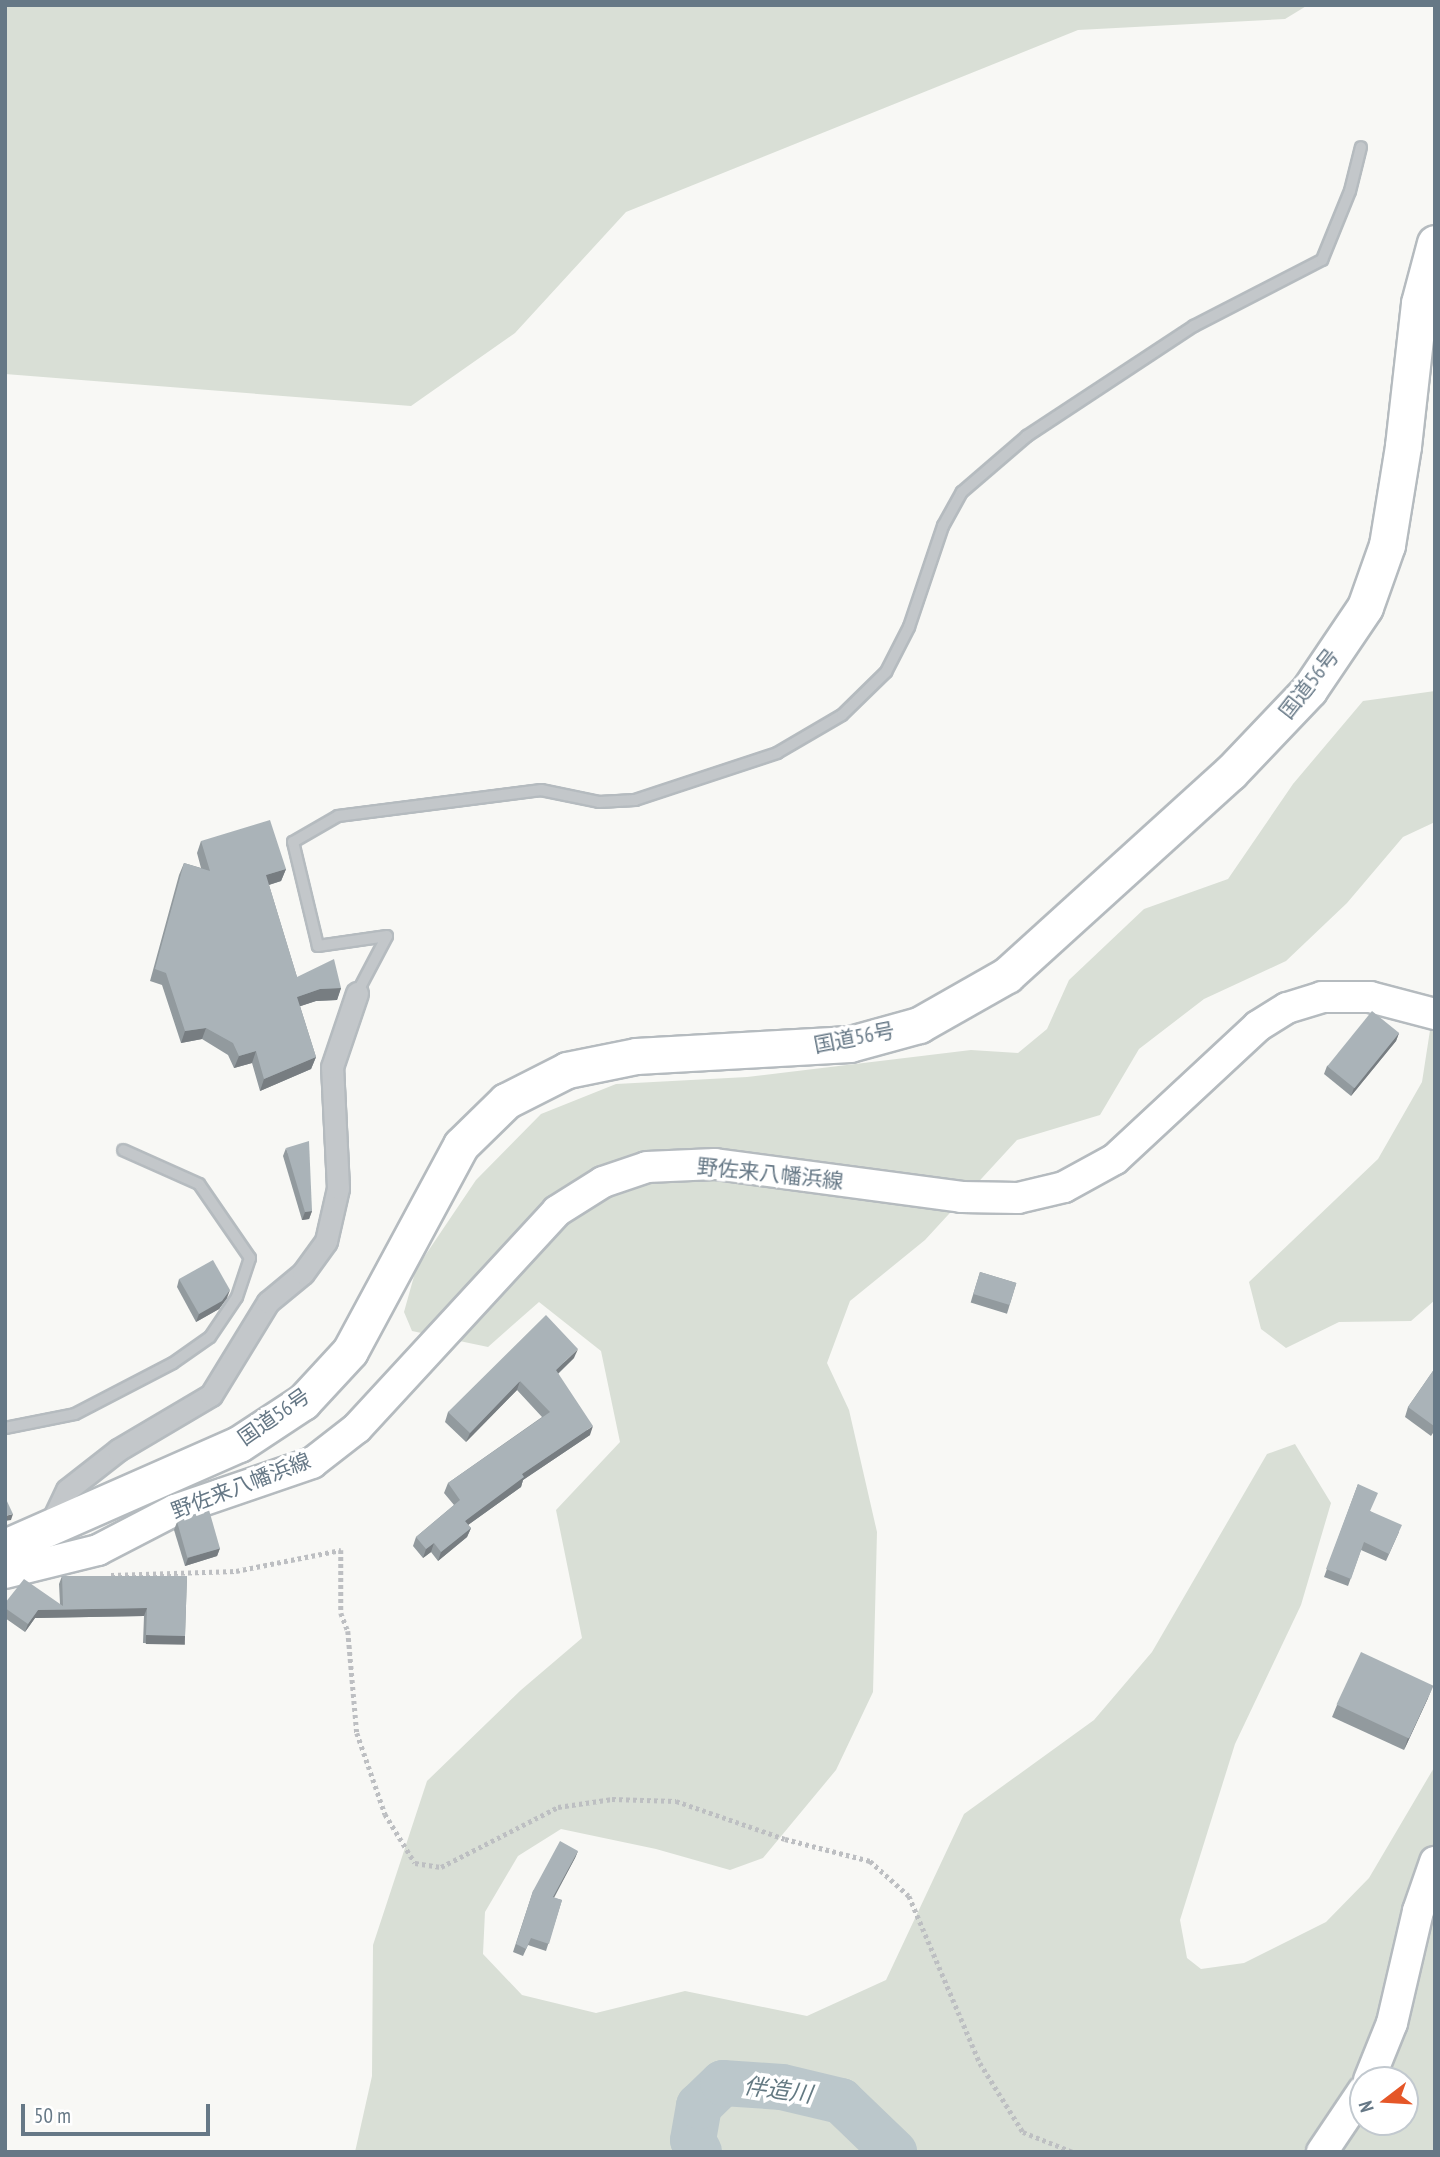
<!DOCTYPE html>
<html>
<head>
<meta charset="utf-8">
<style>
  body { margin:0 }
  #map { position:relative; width:1440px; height:2157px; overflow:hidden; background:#f8f8f5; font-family:"PT Sans Narrow","Noto Sans JP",sans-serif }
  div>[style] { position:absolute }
  .green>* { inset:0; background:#d9dfd6 }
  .river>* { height:46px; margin:-23px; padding:0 23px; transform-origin:23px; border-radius:23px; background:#bbc7cb }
  .path>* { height:4.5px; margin-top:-2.25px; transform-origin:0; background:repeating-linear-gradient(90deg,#bdbfc2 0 3.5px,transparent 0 7px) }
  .roads { filter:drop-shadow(2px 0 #b5bbbf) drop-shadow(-2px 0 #b5bbbf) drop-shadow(0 2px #b5bbbf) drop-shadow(0 -2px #b5bbbf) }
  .service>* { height:10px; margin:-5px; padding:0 5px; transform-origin:5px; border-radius:5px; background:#c3c7ca }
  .minor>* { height:21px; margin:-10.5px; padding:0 10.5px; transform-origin:10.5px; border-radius:10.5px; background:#c3c7ca }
  .secondary>* { height:30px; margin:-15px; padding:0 15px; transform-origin:15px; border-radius:15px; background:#fff }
  .trunk>* { height:35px; margin:-17.5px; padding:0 17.5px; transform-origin:17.5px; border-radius:17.5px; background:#fff }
  .wall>* { inset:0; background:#929a9e; transform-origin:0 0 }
  .shaded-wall>* { inset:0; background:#777d81; transform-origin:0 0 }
  .building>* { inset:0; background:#aab3b8; transform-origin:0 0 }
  span { translate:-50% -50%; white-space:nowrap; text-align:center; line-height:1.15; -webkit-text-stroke:7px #fff; paint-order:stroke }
  .street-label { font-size:21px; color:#667886 }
  .water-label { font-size:23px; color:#637982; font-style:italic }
  .frame { position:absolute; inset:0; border:7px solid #667886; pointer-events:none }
  .north { position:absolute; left:1349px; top:2066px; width:70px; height:70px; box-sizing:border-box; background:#fff; border:2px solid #c2c9cf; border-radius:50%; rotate:253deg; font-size:19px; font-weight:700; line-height:28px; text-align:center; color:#667886 }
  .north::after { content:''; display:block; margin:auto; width:24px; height:32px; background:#e55728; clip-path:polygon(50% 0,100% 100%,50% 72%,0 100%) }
  .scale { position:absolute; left:21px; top:2104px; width:189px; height:32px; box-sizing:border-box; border:4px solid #667886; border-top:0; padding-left:9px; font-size:21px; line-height:24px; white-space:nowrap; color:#667886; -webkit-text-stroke:5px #fff; paint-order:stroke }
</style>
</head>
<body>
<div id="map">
  <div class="green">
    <i style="clip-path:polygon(5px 5px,1308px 5px,1285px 19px,1078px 30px,626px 212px,515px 333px,411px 406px,5px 374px)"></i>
    <i style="clip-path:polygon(evenodd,1435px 691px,1435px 822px,1403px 837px,1347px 903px,1286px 961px,1204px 999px,1139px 1049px,1100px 1115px,1017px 1140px,925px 1240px,850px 1301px,827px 1363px,849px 1410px,877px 1532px,873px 1692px,836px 1770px,763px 1858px,730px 1870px,656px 1849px,561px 1829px,518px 1856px,485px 1912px,483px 1954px,522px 1995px,596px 2013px,685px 1991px,807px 2016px,886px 1980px,964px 1814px,1094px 1720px,1152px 1652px,1267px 1454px,1295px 1444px,1331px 1503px,1301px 1605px,1235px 1744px,1180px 1920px,1187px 1958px,1201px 1969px,1244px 1963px,1326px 1922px,1369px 1878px,1435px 1766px,1435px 2152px,355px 2152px,372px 2076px,373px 1945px,427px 1781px,521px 1690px,582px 1638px,556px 1510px,620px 1442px,601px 1351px,539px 1302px,488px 1347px,412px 1331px,404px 1312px,416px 1269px,476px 1180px,541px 1114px,616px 1084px,747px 1077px,971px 1050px,1018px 1053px,1047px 1029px,1069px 980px,1144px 909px,1228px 879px,1293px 784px,1363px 701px,1435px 691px,1363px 2080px,1405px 2080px,1405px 2122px,1363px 2122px,1363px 2080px)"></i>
    <i style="clip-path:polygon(1435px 998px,1435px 1300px,1411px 1321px,1339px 1322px,1286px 1348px,1261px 1329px,1249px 1282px,1378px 1159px,1422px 1082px)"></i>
  </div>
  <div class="river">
    <i style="left:699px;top:2152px;width:13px;rotate:-117deg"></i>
    <i style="left:693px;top:2140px;width:35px;rotate:-80deg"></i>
    <i style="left:699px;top:2106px;width:33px;rotate:-44deg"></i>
    <i style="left:723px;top:2083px;width:59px;rotate:3.9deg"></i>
    <i style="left:782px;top:2087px;width:61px;rotate:13.3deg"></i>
    <i style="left:841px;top:2101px;width:74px;rotate:43.9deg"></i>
  </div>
  <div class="path">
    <i style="left:111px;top:1575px;width:125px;rotate:-1.8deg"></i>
    <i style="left:236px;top:1571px;width:107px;rotate:-11.3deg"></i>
    <i style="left:341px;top:1550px;width:63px;rotate:90deg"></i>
    <i style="left:341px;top:1613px;width:19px;rotate:69deg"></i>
    <i style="left:348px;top:1631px;width:102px;rotate:85deg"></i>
    <i style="left:357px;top:1733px;width:86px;rotate:70.9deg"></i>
    <i style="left:385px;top:1814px;width:57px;rotate:58.5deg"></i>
    <i style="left:415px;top:1863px;width:26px;rotate:9deg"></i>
    <i style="left:441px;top:1867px;width:131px;rotate:-27.1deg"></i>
    <i style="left:558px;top:1807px;width:55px;rotate:-8.4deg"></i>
    <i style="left:612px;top:1799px;width:64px;rotate:1.8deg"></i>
    <i style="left:676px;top:1801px;width:115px;rotate:19.2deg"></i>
    <i style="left:785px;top:1839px;width:88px;rotate:14.5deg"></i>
    <i style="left:870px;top:1861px;width:52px;rotate:41.9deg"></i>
    <i style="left:909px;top:1896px;width:181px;rotate:67deg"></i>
    <i style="left:980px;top:2063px;width:81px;rotate:58.1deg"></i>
    <i style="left:1023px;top:2132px;width:54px;rotate:21.8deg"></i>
  </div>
  <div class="roads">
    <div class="service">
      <i style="left:357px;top:993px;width:64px;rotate:-62.2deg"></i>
      <i style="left:387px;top:936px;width:70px;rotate:171.8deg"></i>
      <i style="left:318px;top:946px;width:107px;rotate:-103.5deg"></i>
      <i style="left:293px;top:842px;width:52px;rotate:-30deg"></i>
      <i style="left:338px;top:816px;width:205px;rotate:-7.3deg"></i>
      <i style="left:541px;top:790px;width:59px;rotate:11.7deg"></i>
      <i style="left:599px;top:802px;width:36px;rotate:-3deg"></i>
      <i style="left:635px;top:800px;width:150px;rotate:-18.3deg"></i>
      <i style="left:777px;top:753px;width:75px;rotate:-30.3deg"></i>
      <i style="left:842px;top:715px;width:62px;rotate:-44.3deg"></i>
      <i style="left:886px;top:672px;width:51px;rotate:-62.9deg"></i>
      <i style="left:909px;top:627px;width:107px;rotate:-71.4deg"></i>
      <i style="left:943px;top:526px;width:39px;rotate:-61deg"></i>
      <i style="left:962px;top:492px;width:86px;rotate:-40.7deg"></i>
      <i style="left:1027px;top:436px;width:200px;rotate:-33.4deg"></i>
      <i style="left:1194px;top:326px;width:144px;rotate:-27.3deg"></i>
      <i style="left:1322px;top:260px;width:74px;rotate:-67.9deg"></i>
      <i style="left:1350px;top:191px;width:45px;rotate:-76deg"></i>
      <i style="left:5px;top:1428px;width:71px;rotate:-11.3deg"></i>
      <i style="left:75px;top:1414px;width:110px;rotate:-27.5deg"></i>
      <i style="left:173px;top:1363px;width:45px;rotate:-35.1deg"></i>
      <i style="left:210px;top:1337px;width:48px;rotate:-56deg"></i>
      <i style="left:237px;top:1297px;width:41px;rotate:-71.6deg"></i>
      <i style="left:250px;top:1258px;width:90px;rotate:-124.6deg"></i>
      <i style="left:199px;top:1184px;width:83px;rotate:-155.9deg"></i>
    </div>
    <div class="minor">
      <i style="left:49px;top:1528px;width:42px;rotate:-64.7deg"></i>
      <i style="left:67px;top:1490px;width:65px;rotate:-38.1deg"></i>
      <i style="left:118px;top:1450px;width:108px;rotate:-30.6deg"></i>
      <i style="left:211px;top:1395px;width:109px;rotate:-58.5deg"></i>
      <i style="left:268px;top:1302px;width:45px;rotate:-39.6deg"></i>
      <i style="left:303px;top:1273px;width:39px;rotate:-54deg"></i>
      <i style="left:326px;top:1241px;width:54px;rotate:-77.2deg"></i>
      <i style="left:338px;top:1188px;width:121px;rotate:-92.8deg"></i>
      <i style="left:332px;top:1067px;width:78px;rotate:-71.3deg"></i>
    </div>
    <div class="secondary">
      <i style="left:5px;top:1573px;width:96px;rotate:-13.9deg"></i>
      <i style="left:98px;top:1550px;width:87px;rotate:-27.5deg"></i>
      <i style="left:175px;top:1510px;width:145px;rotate:-18.9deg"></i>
      <i style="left:312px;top:1463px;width:57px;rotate:-37.9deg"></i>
      <i style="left:357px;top:1428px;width:295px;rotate:-47.3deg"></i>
      <i style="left:557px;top:1211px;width:54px;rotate:-32.2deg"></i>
      <i style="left:603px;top:1182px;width:46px;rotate:-18.8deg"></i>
      <i style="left:647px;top:1167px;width:68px;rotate:-2.5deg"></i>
      <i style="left:715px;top:1164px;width:249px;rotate:7.6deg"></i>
      <i style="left:962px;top:1197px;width:56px;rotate:1deg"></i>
      <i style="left:1018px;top:1198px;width:47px;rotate:-13.4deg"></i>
      <i style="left:1064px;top:1187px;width:58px;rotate:-28.8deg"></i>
      <i style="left:1115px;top:1159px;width:195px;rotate:-42.9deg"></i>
      <i style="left:1258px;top:1026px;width:34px;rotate:-32deg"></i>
      <i style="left:1287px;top:1008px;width:37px;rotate:-17deg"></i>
      <i style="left:1322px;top:997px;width:48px"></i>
      <i style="left:1370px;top:997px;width:67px;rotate:14.7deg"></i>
      <i style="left:1369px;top:2080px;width:61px;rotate:-68deg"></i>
      <i style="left:1392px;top:2023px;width:115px;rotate:-76.9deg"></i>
      <i style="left:1418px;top:1911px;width:52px;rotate:-70.9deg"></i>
      <i style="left:1322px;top:2152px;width:73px;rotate:-56.1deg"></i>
    </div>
    <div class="trunk">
      <i style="left:5px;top:1547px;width:256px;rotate:-23.8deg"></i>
      <i style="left:239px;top:1444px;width:77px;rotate:-33.3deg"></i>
      <i style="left:303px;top:1402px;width:69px;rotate:-47.3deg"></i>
      <i style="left:350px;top:1351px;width:234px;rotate:-61.7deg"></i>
      <i style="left:461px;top:1145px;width:63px;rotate:-44.4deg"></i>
      <i style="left:506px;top:1101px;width:68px;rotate:-26.9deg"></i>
      <i style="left:567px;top:1070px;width:70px;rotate:-11.5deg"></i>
      <i style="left:636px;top:1056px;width:214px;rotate:-3.2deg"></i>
      <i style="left:850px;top:1044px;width:72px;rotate:-15.4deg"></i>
      <i style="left:919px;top:1025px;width:101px;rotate:-29.6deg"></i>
      <i style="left:1007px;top:975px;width:301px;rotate:-42.2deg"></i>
      <i style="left:1230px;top:773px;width:115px;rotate:-46.4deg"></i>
      <i style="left:1309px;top:690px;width:100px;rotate:-56deg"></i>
      <i style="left:1365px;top:607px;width:66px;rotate:-70.5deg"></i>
      <i style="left:1387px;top:545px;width:100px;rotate:-80.8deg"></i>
      <i style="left:1403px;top:446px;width:144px;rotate:-83.6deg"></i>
      <i style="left:1419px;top:303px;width:62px;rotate:-75.1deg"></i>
    </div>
  </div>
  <div class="wall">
    <i style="clip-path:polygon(201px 841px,286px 869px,281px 881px,269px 885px,297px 977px,341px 988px,337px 1000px,316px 1001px,300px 1006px,316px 1057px,311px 1069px,260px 1091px,252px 1063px,234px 1068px,228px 1055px,202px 1039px,181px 1043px,162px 985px,150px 981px,179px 875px,184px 863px,201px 868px,197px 853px)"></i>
    <i style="clip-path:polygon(1399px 1033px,1396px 1041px,1351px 1096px,1324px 1074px,1327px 1066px)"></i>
    <i style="clip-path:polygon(286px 1148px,312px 1211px,309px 1219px,302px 1220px,283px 1156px)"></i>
    <i style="left:980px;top:1272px;width:38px;height:32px;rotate:17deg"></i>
    <i style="clip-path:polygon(179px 1279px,227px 1298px,219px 1309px,196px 1322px,177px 1287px)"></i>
    <i style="clip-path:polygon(574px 1358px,558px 1374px,590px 1435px,523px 1480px,521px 1487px,468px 1525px,471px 1528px,467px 1537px,438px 1561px,431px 1552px,423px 1558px,413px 1546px,416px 1537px,454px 1505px,444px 1493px,448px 1483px,542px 1417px,517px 1390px,466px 1442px,445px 1422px,448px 1412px)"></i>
    <i style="clip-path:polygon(1435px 1368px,1435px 1430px,1431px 1436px,1405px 1417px,1408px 1407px)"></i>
    <i style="clip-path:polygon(1358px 1484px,1370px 1511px,1399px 1532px,1386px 1561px,1361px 1550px,1348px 1586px,1324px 1577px)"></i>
    <i style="clip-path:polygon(177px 1522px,220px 1548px,217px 1556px,185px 1566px,174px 1530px)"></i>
    <i style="clip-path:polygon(62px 1576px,187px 1576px,185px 1636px,182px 1644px,143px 1643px,144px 1616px,35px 1618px,25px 1632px,5px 1618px,5px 1603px,60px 1604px,59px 1584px)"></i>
    <i style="clip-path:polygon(1428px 1698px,1404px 1750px,1332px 1717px,1337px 1705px)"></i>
    <i style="clip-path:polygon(578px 1851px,575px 1858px,554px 1898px,562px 1900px,546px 1951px,528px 1945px,523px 1956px,513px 1952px,533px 1891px)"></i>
  </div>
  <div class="shaded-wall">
    <i style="clip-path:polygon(286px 869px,281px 881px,262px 887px,266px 875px)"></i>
    <i style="clip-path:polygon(341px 988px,337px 1000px,316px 1001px,292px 1009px,297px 997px,320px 989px)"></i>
    <i style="clip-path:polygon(206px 1028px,202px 1039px,181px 1043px,185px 1031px)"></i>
    <i style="clip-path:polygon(1399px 1033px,1396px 1041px,1351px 1096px,1354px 1088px)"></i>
    <i style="clip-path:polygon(256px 1051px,252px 1063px,234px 1068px,239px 1056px)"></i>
    <i style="clip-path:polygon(316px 1057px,311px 1069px,260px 1091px,264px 1079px)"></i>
    <i style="clip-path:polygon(312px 1211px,309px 1219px,302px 1220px,305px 1212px)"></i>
    <i style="clip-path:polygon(230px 1290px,227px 1298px,219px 1309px,196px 1322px,199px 1314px)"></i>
    <i style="clip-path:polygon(578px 1349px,574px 1358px,552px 1379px,556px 1370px)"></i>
    <i style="clip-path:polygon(520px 1381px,517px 1390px,466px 1442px,470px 1433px)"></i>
    <i style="clip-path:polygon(593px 1426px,590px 1435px,523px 1480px,521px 1487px,461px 1530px,465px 1521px,522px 1474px)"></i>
    <i style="clip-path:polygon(13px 1514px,11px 1520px,5px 1521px,5px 1516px)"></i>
    <i style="clip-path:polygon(471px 1528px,467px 1537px,438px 1561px,441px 1552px)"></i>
    <i style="clip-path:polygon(434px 1543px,431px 1552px,423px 1558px,426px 1549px)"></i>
    <i style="clip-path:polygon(220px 1548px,217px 1556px,185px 1566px,188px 1558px)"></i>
    <i style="clip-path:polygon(147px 1608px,144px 1616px,35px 1618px,25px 1632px,28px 1624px,38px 1610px)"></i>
    <i style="left:146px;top:1635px;width:39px;height:9px;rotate:1deg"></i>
    <i style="clip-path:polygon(1433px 1686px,1428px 1698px,1404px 1750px,1408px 1738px)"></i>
    <i style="clip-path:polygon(578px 1851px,575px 1858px,550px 1904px,553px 1897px)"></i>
  </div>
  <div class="building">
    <i style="clip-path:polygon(270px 820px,286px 869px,266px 875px,297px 977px,334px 959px,341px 988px,320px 989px,297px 997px,316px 1057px,264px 1079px,256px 1051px,239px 1056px,233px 1043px,206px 1028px,185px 1031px,166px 973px,155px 969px,184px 863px,210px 871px,201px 841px)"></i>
    <i style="left:1372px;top:1011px;width:35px;height:71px;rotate:39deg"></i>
    <i style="clip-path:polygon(309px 1141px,312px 1211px,305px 1212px,286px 1148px)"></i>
    <i style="clip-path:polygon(213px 1260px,230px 1290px,222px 1301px,199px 1314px,179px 1279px)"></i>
    <i style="left:980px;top:1272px;width:38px;height:23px;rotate:17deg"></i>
    <i style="clip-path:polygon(546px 1315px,578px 1349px,556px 1370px,593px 1426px,522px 1474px,524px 1477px,465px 1521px,471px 1528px,441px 1552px,434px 1543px,426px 1549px,416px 1537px,460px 1500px,448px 1483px,550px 1412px,520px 1381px,470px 1433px,448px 1412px)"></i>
    <i style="clip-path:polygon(1435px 1368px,1435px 1426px,1434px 1426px,1408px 1407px)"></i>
    <i style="clip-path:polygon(1358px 1484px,1378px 1493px,1370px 1511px,1402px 1525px,1389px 1554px,1364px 1542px,1351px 1579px,1326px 1569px)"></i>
    <i style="clip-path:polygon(5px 1497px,13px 1514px,5px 1516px)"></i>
    <i style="left:209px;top:1510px;width:40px;height:34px;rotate:74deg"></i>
    <i style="clip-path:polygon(62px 1576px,187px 1576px,185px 1636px,146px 1635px,147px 1608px,38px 1610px,28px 1624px,5px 1608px,5px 1603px,24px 1579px,63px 1606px)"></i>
    <i style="left:1361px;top:1652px;width:80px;height:58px;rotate:25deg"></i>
    <i style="clip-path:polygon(560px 1841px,578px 1851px,553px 1897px,562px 1900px,549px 1944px,531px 1938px,526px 1949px,516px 1944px,533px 1891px)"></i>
  </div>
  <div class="street-label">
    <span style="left:1309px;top:684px;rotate:-52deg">国道56号</span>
    <span style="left:854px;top:1038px;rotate:-11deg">国道56号</span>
    <span style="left:770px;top:1174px;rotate:6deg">野佐来八幡浜線</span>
    <span style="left:274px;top:1417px;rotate:-35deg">国道56号</span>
    <span style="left:241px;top:1486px;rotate:-21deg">野佐来八幡浜線</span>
  </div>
  <div class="water-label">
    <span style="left:778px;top:2090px;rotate:8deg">伴造川</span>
  </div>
  <div class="frame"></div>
  <div class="north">N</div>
  <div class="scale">50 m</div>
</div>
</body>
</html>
